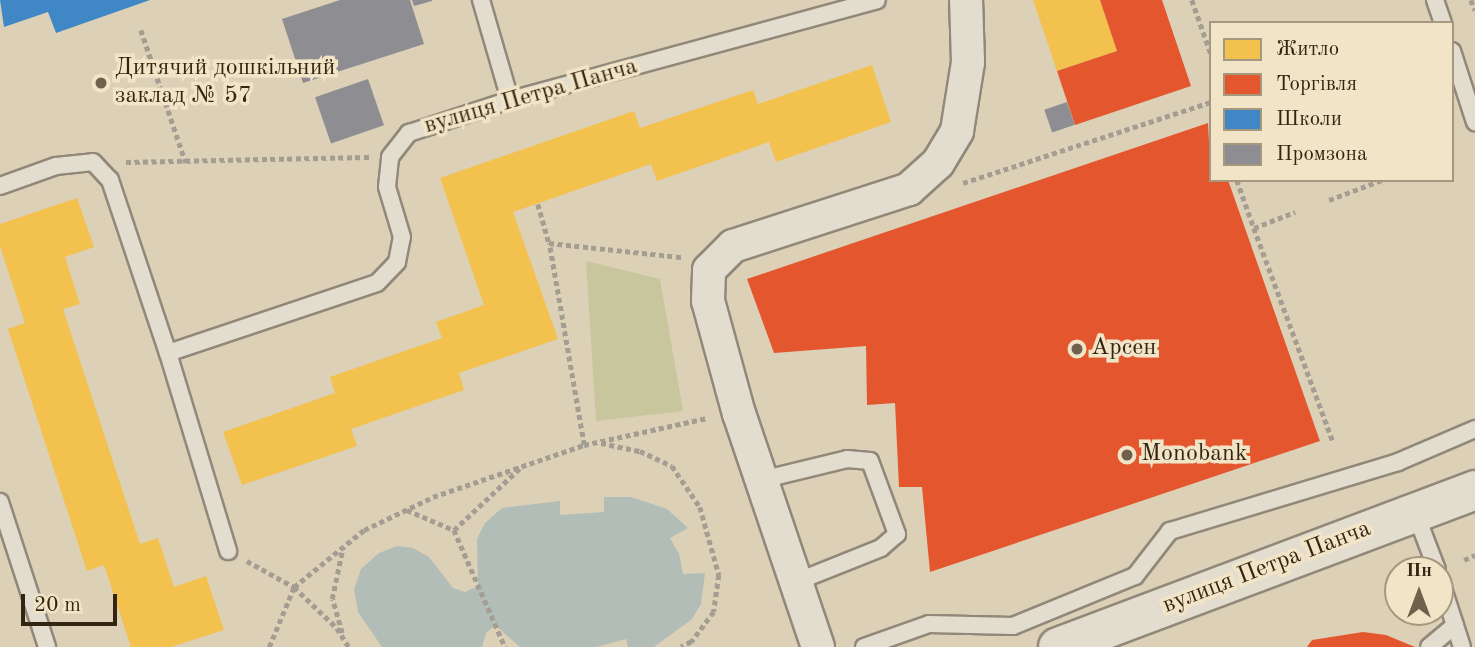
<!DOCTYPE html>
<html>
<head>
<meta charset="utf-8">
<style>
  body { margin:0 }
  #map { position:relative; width:1475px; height:647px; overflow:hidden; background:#dcd0b7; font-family:"Old Standard TT",serif }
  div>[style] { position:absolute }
  .green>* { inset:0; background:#c8c69d }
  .water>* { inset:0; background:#b1bdb6 }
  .homes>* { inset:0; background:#f2c14e }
  .shops>* { inset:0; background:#e4572e }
  .schools>* { inset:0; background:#3f88c5 }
  .industry>* { inset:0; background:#8d8d92; transform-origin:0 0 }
  .path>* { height:4.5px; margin-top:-2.25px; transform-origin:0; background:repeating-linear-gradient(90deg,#a39d92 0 5px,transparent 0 8.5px) }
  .roads { filter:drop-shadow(2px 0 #918879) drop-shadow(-2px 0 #918879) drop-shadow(0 2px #918879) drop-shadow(0 -2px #918879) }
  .lane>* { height:16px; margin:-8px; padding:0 8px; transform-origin:8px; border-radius:8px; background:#e3ddd0 }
  .street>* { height:32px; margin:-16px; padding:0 16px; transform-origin:16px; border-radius:16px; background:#e3ddd0 }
  .secondary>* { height:38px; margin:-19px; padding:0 19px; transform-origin:19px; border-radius:19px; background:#e3ddd0 }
  .dots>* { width:19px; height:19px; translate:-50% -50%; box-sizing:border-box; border:4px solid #f2e4c6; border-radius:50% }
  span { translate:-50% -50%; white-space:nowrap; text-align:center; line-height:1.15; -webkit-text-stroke:7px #f2e4c6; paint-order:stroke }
  .poi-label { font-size:24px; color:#342513 }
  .left { translate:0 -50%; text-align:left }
  .street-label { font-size:24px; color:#342513 }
  .legend { position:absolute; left:1209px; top:21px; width:245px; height:161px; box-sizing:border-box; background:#f2e4c6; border:2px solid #a6987e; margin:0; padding:9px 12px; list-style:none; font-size:21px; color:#342513 }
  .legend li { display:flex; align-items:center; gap:14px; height:35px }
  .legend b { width:35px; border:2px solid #a6987e }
  .north { position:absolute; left:1384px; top:556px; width:70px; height:70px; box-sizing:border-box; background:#f2e4c6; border:2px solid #a6987e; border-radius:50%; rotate:0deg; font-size:19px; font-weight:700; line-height:28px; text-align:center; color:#342513 }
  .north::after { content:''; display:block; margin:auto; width:24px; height:32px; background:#6f614c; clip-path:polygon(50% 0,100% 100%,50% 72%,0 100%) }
  .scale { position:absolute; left:21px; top:594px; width:96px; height:32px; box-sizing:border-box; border:4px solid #342513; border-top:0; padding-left:9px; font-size:21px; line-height:24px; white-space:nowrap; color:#342513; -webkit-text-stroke:5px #f2e4c6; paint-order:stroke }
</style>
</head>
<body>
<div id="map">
  <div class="green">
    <i style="clip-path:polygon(586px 261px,660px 279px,683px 411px,596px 421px)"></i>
  </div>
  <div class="water">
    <i style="clip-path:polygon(604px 497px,631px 497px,667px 509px,688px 528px,670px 538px,679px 554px,683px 574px,705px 573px,701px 604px,692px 619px,654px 647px,628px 647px,626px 639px,596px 647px,520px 647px,495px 625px,486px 633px,482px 647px,382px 647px,358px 612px,354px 589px,361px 569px,379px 553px,397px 546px,413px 548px,429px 557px,453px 588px,465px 592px,478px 586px,477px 539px,485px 523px,502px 508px,560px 501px,560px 515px,604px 512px)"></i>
  </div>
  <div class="homes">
    <i style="clip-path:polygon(1033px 0,1100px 0,1117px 51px,1057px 71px)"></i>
    <i style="clip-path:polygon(872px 65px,891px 122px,776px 162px,769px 142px,657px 181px,651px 164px,513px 212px,558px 339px,459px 373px,464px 390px,351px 429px,357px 446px,242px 485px,223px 432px,335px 393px,330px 377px,442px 338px,436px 322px,484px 305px,440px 178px,634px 111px,640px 128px,753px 90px,758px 104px)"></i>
    <i style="clip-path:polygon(77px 198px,94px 247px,65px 257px,80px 304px,63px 309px,140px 544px,158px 538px,174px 587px,206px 576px,224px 630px,171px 647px,131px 647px,104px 565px,87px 571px,8px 329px,25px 323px,0 246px,0 224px)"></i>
  </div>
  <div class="shops">
    <i style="clip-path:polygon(1100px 0,1162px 0,1191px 86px,1075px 125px,1057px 71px,1117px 51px)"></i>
    <i style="clip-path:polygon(1208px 123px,1211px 180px,1228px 180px,1320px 441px,930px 572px,922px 487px,899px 487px,895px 403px,867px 405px,866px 346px,774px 353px,747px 279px)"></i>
    <i style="clip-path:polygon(1363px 632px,1386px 635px,1415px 647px,1307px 647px,1312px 640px)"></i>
  </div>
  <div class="schools">
    <i style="clip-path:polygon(0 0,150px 0,56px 33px,48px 12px,4px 27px)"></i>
  </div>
  <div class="industry">
    <i style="clip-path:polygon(340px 0,410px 0,424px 44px,303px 83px,282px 19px)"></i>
    <i style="clip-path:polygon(412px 0,432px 0,432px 1px,414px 6px)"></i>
    <i style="left:368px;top:79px;width:49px;height:56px;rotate:71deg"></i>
    <i style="left:1067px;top:102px;width:24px;height:24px;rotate:71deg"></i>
  </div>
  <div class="path">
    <i style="left:1192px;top:0;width:57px;rotate:70.6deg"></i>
    <i style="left:1471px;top:0;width:11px;rotate:68deg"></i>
    <i style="left:141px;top:30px;width:140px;rotate:71.3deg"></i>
    <i style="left:126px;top:162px;width:243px;rotate:-1.2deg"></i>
    <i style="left:1237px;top:180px;width:51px;rotate:70.5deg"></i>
    <i style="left:1254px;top:228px;width:44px;rotate:-21.3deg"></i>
    <i style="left:963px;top:183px;width:261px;rotate:-18.1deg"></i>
    <i style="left:1329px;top:200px;width:57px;rotate:-20.7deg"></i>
    <i style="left:538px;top:204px;width:41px;rotate:74.2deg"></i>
    <i style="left:1254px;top:228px;width:228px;rotate:69.7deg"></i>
    <i style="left:601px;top:443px;width:40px;rotate:12deg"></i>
    <i style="left:640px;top:451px;width:35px;rotate:25deg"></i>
    <i style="left:672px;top:466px;width:50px;rotate:55.7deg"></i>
    <i style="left:700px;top:507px;width:71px;rotate:74.4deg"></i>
    <i style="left:719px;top:575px;width:37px;rotate:98deg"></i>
    <i style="left:714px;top:612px;width:38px;rotate:127deg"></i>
    <i style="left:691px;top:642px;width:11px;rotate:153deg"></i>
    <i style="left:584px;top:445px;width:205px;rotate:-99.8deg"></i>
    <i style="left:549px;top:243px;width:133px;rotate:6.1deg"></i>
    <i style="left:407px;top:510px;width:51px;rotate:23.1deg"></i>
    <i style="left:454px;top:530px;width:91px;rotate:-43.2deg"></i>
    <i style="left:454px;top:530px;width:128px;rotate:66.4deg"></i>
    <i style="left:1464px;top:560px;width:12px;rotate:-24deg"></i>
    <i style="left:247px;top:561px;width:54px;rotate:29deg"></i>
    <i style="left:294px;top:587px;width:59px;rotate:43.6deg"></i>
    <i style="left:337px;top:628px;width:22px;rotate:58deg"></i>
    <i style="left:342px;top:633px;width:35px;rotate:-106deg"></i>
    <i style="left:332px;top:599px;width:53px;rotate:-78.1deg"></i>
    <i style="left:269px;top:647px;width:65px;rotate:-67.4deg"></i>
    <i style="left:294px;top:587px;width:90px;rotate:-39.2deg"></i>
    <i style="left:364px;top:530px;width:76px;rotate:-25.6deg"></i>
    <i style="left:433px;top:497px;width:160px;rotate:-19deg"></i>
    <i style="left:584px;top:445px;width:126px;rotate:-12.4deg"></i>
  </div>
  <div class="roads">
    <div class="lane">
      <i style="left:481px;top:0;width:104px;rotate:73.8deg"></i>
      <i style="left:1435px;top:0;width:24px;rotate:71deg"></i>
      <i style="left:1452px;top:51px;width:75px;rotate:72.1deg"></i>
      <i style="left:0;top:186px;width:59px;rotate:-19.7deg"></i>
      <i style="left:56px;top:166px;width:37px;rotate:-6deg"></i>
      <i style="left:93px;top:162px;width:25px;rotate:47deg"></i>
      <i style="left:110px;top:180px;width:182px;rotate:71.5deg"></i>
      <i style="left:168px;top:353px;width:220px;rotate:-18.5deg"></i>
      <i style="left:377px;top:283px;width:29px;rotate:-46deg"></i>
      <i style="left:397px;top:262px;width:25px;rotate:-79deg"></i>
      <i style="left:402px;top:237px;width:52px;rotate:-106.7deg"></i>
      <i style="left:387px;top:187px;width:30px;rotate:-84deg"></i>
      <i style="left:390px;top:157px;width:31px;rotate:-52deg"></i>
      <i style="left:409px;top:133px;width:106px;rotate:-18.1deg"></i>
      <i style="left:510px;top:100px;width:380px;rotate:-15.2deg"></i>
      <i style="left:168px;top:353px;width:207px;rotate:73.1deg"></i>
      <i style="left:761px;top:480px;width:89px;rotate:-13.7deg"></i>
      <i style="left:847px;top:459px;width:23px;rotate:5deg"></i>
      <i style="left:870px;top:461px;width:78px;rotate:69.7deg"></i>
      <i style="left:897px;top:534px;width:21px;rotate:139deg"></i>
      <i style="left:881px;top:548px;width:92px;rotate:158.2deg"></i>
      <i style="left:0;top:502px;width:152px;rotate:72deg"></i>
      <i style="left:1415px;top:512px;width:62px;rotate:69.2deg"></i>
      <i style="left:1440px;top:579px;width:71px;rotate:72.1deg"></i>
      <i style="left:864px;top:647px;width:69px;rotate:-19.5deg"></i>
      <i style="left:929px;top:624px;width:84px;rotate:1.4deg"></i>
      <i style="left:1013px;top:626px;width:132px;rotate:-22.3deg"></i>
      <i style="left:1135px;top:576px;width:57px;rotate:-52.1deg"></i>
      <i style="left:1170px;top:531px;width:238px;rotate:-16.8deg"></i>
      <i style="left:1398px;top:462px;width:84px;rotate:-23.2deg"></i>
      <i style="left:1429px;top:647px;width:34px;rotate:-40deg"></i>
    </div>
    <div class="street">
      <i style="left:818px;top:647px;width:246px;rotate:-108.7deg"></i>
      <i style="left:739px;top:414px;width:117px;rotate:-105.3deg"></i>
      <i style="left:708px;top:301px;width:31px;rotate:-88deg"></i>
      <i style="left:709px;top:270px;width:34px;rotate:-45deg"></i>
      <i style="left:733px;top:246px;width:185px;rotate:-17.9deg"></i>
      <i style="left:909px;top:189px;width:39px;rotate:-42deg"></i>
      <i style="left:938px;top:163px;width:37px;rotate:-59deg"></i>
      <i style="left:957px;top:131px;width:70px;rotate:-80.9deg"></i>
      <i style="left:968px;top:62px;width:62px;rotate:-91.8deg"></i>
    </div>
    <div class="secondary">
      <i style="left:1058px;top:647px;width:446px;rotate:-20.6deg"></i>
    </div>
  </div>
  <div class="dots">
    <i style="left:101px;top:83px;background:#6f614c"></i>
    <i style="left:1077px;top:349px;background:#6f614c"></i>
    <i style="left:1127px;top:455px;background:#6f614c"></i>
  </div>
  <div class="poi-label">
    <span class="left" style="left:115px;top:83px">Дитячий дошкільний<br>заклад № 57</span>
    <span class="left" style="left:1091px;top:349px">Арсен</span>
    <span class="left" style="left:1141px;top:455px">Monobank</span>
  </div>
  <div class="street-label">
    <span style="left:531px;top:97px;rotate:-16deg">вулиця Петра Панча</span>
    <span style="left:1267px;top:568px;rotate:-21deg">вулиця Петра Панча</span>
  </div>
  <ul class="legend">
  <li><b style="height:19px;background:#f2c14e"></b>Житло</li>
  <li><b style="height:19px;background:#e4572e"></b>Торгівля</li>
  <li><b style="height:19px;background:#3f88c5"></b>Школи</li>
  <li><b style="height:19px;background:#8d8d92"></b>Промзона</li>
  </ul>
  <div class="north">Пн</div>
  <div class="scale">20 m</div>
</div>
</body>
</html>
